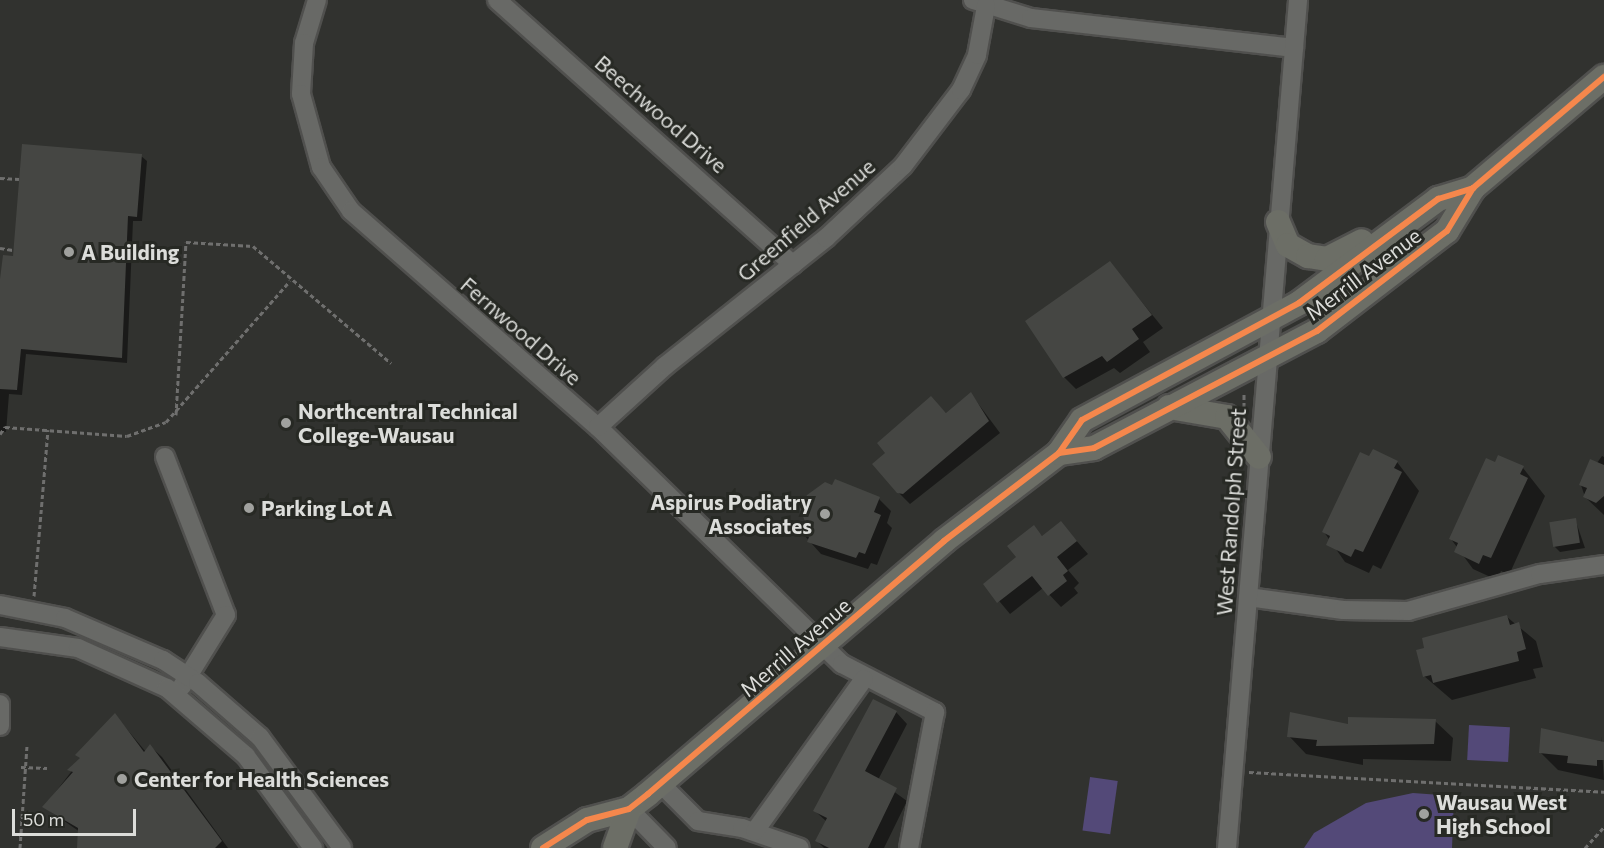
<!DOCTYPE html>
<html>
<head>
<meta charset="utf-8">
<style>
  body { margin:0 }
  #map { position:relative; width:1604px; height:848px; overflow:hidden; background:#31322f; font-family:Commissioner,sans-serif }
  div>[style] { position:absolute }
  .green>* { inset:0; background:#534978; transform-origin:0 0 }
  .shadow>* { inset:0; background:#0007 }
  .building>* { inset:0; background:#454643; transform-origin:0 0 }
  .path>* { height:3px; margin-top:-1.5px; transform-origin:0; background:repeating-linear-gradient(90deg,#6f6f6e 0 4.5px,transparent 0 7.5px) }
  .roads { filter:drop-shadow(2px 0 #50504e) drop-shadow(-2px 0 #50504e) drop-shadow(0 2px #50504e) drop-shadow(0 -2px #50504e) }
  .minor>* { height:18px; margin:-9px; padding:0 9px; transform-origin:9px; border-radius:9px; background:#686966 }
  .major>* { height:24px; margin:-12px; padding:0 12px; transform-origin:12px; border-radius:12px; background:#6c6e66 }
  .cycleway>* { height:6px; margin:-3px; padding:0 3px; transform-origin:3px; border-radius:3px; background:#f5874c }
  .dots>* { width:16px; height:16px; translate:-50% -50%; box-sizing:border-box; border:3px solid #272924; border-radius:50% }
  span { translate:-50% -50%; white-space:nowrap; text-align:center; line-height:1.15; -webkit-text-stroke:6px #272924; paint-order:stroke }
  .street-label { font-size:21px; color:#dcddda }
  .poi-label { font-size:21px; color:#dcddda; font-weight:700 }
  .left { translate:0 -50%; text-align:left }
  .right { translate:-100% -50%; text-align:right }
  .scale { position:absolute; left:12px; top:809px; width:124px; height:27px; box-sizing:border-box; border:3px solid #dcddda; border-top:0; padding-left:8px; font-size:18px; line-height:21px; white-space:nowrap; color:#dcddda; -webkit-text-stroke:4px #272924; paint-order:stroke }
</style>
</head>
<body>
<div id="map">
  <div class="green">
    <i style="left:1469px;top:725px;width:41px;height:35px;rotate:3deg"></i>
    <i style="left:1090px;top:777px;width:28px;height:54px;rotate:8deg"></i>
    <i style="clip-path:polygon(1413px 793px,1454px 796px,1452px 848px,1304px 848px,1314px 833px,1366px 803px)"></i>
  </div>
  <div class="shadow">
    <i style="clip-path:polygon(141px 156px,147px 161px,142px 221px,133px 221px,127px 363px,26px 354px,22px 395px,9px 394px,6px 432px,0 431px,0 281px,14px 257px)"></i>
    <i style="clip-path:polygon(1110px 263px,1163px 328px,1143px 342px,1150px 352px,1120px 373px,1114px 368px,1076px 389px,1064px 377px)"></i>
    <i style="clip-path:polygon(971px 394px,1000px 433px,910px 504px,898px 492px,887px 453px,931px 398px,947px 414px)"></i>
    <i style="clip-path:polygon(1602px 456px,1604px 457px,1604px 515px,1585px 497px,1581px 485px)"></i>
    <i style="clip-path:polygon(1370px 458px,1397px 462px,1419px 491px,1381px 569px,1373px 565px,1369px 573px,1345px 562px,1324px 532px)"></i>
    <i style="clip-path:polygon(1496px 464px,1523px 468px,1545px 496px,1509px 575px,1501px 571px,1497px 580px,1473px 569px,1451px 539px)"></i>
    <i style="clip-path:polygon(836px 480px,879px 499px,891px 511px,887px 523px,892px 528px,877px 565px,871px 563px,868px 569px,821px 554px,803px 534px)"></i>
    <i style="clip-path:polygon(1575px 519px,1585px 548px,1560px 552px,1554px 546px)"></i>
    <i style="clip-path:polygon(1061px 523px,1088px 554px,1068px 570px,1079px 583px,1074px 588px,1078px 593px,1061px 607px,1043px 588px,1010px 614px,985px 584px,1019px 558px,1033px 527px,1043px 537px)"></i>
    <i style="clip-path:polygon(1507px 617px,1536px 641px,1543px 667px,1533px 669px,1536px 678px,1452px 700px,1424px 676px)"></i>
    <i style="clip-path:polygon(896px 712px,907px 724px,878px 780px,907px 801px,884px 848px,824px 848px,816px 840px,827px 822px,815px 811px)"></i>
    <i style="clip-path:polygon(115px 715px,146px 752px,150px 746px,162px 757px,228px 848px,78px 848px,80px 832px,44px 807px)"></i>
    <i style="clip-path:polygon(1435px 721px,1453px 738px,1451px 761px,1363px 759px,1363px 765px,1306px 754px,1289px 736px,1349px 725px)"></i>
    <i style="clip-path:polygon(1601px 736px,1604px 780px,1558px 770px,1540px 752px,1601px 743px)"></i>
  </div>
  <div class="building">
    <i style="clip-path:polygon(22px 144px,142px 154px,137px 217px,128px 216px,122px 358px,21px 349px,17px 390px,0 389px,0 279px,3px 255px,13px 256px)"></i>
    <i style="clip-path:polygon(1110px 261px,1152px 315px,1132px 329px,1139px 339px,1107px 362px,1102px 356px,1063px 378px,1025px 321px)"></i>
    <i style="clip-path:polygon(971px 392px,989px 421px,903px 494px,897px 493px,872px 464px,885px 453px,877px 443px,931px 396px,946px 413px)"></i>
    <i style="clip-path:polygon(1373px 449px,1398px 461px,1394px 468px,1402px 472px,1363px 552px,1355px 549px,1351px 557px,1326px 545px,1330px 536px,1322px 532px,1360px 452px,1369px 456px)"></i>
    <i style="clip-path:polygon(1498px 455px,1524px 466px,1520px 474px,1528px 478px,1491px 558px,1483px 555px,1479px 564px,1454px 552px,1458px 543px,1449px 539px,1486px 458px,1495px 462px)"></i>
    <i style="clip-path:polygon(1590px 459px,1604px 465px,1604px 496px,1596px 503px,1583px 497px,1587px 488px,1579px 485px)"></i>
    <i style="clip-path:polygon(835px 479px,880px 497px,874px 512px,881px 515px,865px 554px,859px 552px,856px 558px,807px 542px,809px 537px,801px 534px,806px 524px,800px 509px,807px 495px,825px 482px,832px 485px)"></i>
    <i style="left:1576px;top:518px;width:25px;height:27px;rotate:81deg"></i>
    <i style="clip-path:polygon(1061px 521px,1077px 541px,1057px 557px,1068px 571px,1063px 575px,1067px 581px,1048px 596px,1032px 576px,997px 603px,983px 584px,1016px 557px,1007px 546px,1034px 525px,1042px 536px)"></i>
    <i style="clip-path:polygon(1507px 615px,1510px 625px,1519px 622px,1526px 649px,1517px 652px,1519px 661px,1433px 683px,1431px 675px,1423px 677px,1416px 650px,1424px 648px,1422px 638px)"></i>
    <i style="clip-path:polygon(873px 699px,897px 711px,865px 771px,897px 788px,868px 848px,829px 848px,815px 841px,827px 818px,813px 811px)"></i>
    <i style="clip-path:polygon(1290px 712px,1348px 724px,1348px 717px,1436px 719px,1434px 744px,1316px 746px,1317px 740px,1287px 737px)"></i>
    <i style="clip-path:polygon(115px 713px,144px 752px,150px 744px,222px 841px,215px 848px,77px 848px,78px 828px,42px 807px,73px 772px,67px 770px,80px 758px,75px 755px)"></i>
    <i style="clip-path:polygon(1541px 728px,1604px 742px,1604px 760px,1597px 760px,1597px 766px,1567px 763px,1568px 756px,1539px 753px)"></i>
  </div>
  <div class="path">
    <i style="left:0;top:178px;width:19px;rotate:3deg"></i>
    <i style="left:0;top:248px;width:13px;rotate:9deg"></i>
    <i style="left:124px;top:259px;width:62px;rotate:2.8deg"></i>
    <i style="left:1244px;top:407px;width:15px;rotate:-90deg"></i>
    <i style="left:176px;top:415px;width:173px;rotate:-86.7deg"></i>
    <i style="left:186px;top:242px;width:67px;rotate:3.4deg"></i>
    <i style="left:253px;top:246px;width:181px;rotate:40.3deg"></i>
    <i style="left:0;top:434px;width:9px;rotate:-54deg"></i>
    <i style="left:5px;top:427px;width:122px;rotate:4.2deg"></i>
    <i style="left:127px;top:436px;width:41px;rotate:-19.7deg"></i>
    <i style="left:166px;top:422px;width:188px;rotate:-48.7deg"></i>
    <i style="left:34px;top:596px;width:167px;rotate:-85.2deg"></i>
    <i style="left:21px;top:767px;width:26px;rotate:2deg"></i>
    <i style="left:1249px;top:772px;width:356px;rotate:3.2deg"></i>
    <i style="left:20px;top:848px;width:102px;rotate:-86.1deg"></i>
    <i style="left:1585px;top:848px;width:28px;rotate:-48deg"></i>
  </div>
  <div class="roads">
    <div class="minor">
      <i style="left:317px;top:0;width:45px;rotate:106.8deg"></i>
      <i style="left:304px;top:43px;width:51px;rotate:93.4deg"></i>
      <i style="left:301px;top:94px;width:76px;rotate:74.7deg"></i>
      <i style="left:321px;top:167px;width:53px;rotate:55.7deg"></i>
      <i style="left:351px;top:211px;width:328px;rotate:41.2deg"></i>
      <i style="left:598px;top:427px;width:340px;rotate:44.2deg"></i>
      <i style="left:842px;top:664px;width:105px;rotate:27.3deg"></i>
      <i style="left:935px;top:712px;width:138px;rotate:100.8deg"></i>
      <i style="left:497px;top:0;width:397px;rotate:41.8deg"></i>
      <i style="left:973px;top:0;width:61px;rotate:17.2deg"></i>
      <i style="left:1031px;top:18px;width:265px;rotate:6.5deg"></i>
      <i style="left:598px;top:427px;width:91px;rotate:-42.3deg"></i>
      <i style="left:665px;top:366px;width:206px;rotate:-38.5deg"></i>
      <i style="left:826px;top:238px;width:105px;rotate:-43.1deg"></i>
      <i style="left:903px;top:166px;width:96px;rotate:-52.7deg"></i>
      <i style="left:961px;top:90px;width:38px;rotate:-65deg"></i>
      <i style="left:977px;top:55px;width:50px;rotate:-79.6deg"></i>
      <i style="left:165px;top:457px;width:169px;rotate:68.9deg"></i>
      <i style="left:226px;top:615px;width:84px;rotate:121.8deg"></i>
      <i style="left:1248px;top:597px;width:96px;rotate:7.8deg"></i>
      <i style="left:1343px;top:610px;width:65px;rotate:0.9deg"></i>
      <i style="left:1408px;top:611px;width:137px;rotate:-15.7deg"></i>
      <i style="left:1540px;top:574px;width:65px;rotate:-8deg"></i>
      <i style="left:0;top:605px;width:66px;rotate:11.3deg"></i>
      <i style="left:65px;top:618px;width:107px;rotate:23.2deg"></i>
      <i style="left:163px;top:660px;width:42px;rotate:33.3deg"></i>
      <i style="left:198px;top:683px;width:82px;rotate:41.1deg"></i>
      <i style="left:260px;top:737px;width:138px;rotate:53.5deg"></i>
      <i style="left:0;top:637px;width:79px;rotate:8deg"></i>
      <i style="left:78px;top:648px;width:98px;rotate:24.2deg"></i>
      <i style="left:167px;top:688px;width:104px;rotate:40.7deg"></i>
      <i style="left:246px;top:756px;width:114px;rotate:53.9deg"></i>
      <i style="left:0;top:704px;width:22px;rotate:90deg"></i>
      <i style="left:661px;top:784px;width:52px;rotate:45deg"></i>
      <i style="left:698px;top:821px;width:45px;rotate:9deg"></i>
      <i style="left:742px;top:828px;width:61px;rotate:19deg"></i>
      <i style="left:629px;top:809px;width:54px;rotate:45.7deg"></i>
      <i style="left:755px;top:831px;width:187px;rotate:-54.4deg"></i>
      <i style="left:1227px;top:848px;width:851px;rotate:-85.21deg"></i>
    </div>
    <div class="major">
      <i style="left:1278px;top:222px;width:25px;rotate:67deg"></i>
      <i style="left:1288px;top:245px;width:23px;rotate:29deg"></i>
      <i style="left:1308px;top:256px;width:19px;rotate:9deg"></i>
      <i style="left:1327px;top:259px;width:39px;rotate:-27deg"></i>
      <i style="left:1169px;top:407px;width:59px;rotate:9.8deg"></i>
      <i style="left:1227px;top:417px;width:51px;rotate:51.3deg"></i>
      <i style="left:1059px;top:453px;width:35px;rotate:-8deg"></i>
      <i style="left:1094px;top:448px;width:252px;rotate:-27.7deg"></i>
      <i style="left:1317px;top:331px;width:164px;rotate:-37.6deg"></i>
      <i style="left:1447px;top:231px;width:50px;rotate:-58.8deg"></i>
      <i style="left:1473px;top:188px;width:172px;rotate:-40.3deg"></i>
      <i style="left:543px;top:848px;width:52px;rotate:-32.5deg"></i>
      <i style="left:587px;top:820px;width:43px;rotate:-14.7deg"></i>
      <i style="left:629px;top:809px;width:24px;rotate:-38deg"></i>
      <i style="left:648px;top:794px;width:389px;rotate:-40.5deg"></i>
      <i style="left:944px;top:541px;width:145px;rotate:-37.4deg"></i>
      <i style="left:1059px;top:453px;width:40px;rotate:-55.1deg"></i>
      <i style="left:1082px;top:420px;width:247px;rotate:-28.3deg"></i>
      <i style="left:1299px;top:303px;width:174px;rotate:-36.8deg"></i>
      <i style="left:1438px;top:199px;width:37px;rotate:-17deg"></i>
      <i style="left:615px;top:848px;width:41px;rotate:-70.3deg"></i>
    </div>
  </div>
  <div class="cycleway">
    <i style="left:1059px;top:453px;width:35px;rotate:-8deg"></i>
    <i style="left:1094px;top:448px;width:252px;rotate:-27.7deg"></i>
    <i style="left:1317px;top:331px;width:164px;rotate:-37.6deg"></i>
    <i style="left:1447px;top:231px;width:50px;rotate:-58.8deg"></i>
    <i style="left:1473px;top:188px;width:172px;rotate:-40.3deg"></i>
    <i style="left:543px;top:848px;width:52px;rotate:-32.5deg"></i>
    <i style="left:587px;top:820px;width:43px;rotate:-14.7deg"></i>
    <i style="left:629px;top:809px;width:24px;rotate:-38deg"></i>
    <i style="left:648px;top:794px;width:389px;rotate:-40.5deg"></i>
    <i style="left:944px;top:541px;width:145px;rotate:-37.4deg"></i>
    <i style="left:1059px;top:453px;width:40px;rotate:-55.1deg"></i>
    <i style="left:1082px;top:420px;width:247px;rotate:-28.3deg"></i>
    <i style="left:1299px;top:303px;width:174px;rotate:-36.8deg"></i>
    <i style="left:1438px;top:199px;width:37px;rotate:-17deg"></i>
  </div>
  <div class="dots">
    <i style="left:69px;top:252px;background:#a0a19e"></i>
    <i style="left:286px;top:423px;background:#a0a19e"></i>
    <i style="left:249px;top:508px;background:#a0a19e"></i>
    <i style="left:825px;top:514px;background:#a0a19e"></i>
    <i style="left:122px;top:779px;background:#a0a19e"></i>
    <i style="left:1424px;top:814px;background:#a0a19e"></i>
  </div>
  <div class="street-label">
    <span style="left:661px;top:114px;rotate:41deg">Beechwood Drive</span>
    <span style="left:806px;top:220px;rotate:-41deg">Greenfield Avenue</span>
    <span style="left:1363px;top:274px;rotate:-37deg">Merrill Avenue</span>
    <span style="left:521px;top:331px;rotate:41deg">Fernwood Drive</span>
    <span style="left:1231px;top:512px;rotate:-86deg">West Randolph Street</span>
    <span style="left:795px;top:647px;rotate:-41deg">Merrill Avenue</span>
  </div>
  <div class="poi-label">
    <span class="left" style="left:81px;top:252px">A Building</span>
    <span class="left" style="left:298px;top:423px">Northcentral Technical<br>College-Wausau</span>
    <span class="right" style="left:812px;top:514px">Aspirus Podiatry<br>Associates</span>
    <span class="left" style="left:261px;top:508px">Parking Lot A</span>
    <span class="left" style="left:134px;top:779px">Center for Health Sciences</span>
    <span class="left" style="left:1436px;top:814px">Wausau West<br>High School</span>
  </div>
  <div class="scale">50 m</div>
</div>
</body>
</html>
